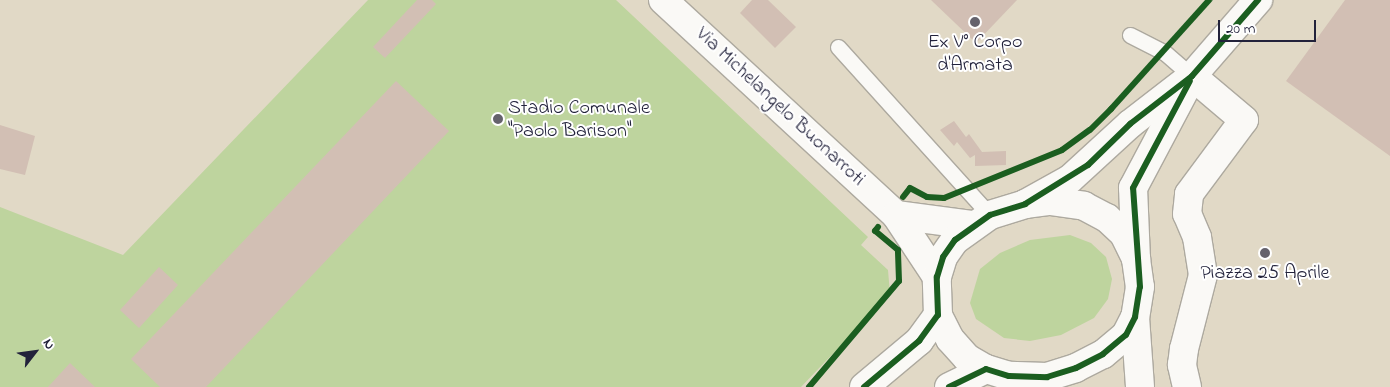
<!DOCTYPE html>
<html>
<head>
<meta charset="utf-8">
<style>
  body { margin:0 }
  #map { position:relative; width:1390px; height:387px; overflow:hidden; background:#e1d9c6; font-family:"Indie Flower",sans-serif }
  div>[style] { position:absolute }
  .green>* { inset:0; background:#bed49e }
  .building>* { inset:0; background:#d2bfb4 }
  .roads { filter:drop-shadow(1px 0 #ada99f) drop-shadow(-1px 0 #ada99f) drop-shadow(0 1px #ada99f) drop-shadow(0 -1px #ada99f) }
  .lane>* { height:15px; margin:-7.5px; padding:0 7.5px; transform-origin:7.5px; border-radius:7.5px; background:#faf9f6 }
  .street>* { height:28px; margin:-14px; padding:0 14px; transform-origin:14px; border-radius:14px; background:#faf9f6 }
  .secondary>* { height:28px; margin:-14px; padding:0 14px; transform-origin:14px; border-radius:14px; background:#faf9f6 }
  .primary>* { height:28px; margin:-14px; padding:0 14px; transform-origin:14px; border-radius:14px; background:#faf9f6 }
  .cycleway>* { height:6px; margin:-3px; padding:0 3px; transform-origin:3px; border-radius:3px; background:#1b5e20 }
  .dots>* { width:14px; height:14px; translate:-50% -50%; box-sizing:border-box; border:2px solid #fff; border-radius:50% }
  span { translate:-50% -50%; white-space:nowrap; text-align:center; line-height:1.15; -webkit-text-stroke:4px #fff; paint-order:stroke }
  .poi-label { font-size:20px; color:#22223b }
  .left { translate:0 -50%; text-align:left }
  .street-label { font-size:20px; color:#22223b }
  .north { position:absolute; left:10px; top:327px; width:50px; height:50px; -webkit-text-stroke:4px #fff; paint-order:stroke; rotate:60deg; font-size:14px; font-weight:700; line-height:20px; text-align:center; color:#22223b }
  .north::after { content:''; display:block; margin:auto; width:18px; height:22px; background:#22223b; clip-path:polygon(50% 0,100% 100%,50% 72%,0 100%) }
  .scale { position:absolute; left:1218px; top:20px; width:98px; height:22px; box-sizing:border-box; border:2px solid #22223b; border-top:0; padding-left:6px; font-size:15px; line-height:18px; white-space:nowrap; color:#22223b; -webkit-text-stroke:4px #fff; paint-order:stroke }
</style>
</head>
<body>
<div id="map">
  <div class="green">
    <div style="clip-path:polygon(368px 0,616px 0,868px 237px,861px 245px,888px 270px,890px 294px,801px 387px,0 387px,0 207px,123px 255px)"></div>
    <div style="clip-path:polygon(1070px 235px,1091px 243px,1106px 257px,1112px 279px,1108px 299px,1094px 318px,1061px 335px,1030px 341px,1004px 338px,976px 319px,970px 303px,980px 269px,1000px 253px,1030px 240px)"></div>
  </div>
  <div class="building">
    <div style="clip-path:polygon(417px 0,432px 0,436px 4px,385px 58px,373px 47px)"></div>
    <div style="clip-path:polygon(752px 0,768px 0,796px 27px,775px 48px,740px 13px)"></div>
    <div style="clip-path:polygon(931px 0,1017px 0,976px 43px)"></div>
    <div style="clip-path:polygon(1345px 0,1390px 0,1390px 156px,1286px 81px)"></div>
    <div style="clip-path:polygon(396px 81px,449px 131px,206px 387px,160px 387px,131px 359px)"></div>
    <div style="clip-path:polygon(954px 121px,966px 137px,969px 134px,982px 152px,1006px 151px,1006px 165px,975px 166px,975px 155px,970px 158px,957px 142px,954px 146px,940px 130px)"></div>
    <div style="clip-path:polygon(0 125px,35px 136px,25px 175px,0 169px)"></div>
    <div style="clip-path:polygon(159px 267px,178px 285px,139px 328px,120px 310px)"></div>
    <div style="clip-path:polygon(70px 363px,95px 387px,48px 387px)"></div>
  </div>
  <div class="roads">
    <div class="lane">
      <div style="left:1130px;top:35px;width:38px;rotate:27deg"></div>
      <div style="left:1164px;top:52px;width:37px;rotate:41deg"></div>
      <div style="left:838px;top:47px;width:227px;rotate:47.9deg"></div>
    </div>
    <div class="street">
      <div style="left:663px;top:0;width:317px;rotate:42.7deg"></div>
      <div style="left:896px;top:215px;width:74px;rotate:56.5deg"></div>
      <div style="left:896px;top:215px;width:78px;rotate:7.4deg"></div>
      <div style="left:1187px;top:387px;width:23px;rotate:-103deg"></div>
      <div style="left:1182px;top:365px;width:16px;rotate:-83deg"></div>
      <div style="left:1184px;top:349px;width:76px;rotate:-75.6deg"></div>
      <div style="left:1203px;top:275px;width:38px;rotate:-99deg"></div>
      <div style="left:1197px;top:237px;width:25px;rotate:-113deg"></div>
      <div style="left:1187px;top:214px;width:20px;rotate:-84deg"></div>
      <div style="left:1189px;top:194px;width:92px;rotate:-53.4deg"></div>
      <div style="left:1244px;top:120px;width:68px;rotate:-139.8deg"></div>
    </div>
    <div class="secondary">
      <div style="left:1025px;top:204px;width:51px;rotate:-29.1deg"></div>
      <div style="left:1070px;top:179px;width:81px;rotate:-42.5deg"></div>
      <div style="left:1130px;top:124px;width:78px;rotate:-37.7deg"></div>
      <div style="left:1192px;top:76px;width:101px;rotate:-49deg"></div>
      <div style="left:1136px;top:259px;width:71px;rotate:-92.4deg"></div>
      <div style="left:1133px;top:188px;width:118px;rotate:-62.1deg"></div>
    </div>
    <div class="primary">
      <div style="left:1050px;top:201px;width:34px;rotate:8deg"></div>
      <div style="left:1084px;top:206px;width:26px;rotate:28deg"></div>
      <div style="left:1107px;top:218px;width:23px;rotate:43deg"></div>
      <div style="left:1124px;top:234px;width:28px;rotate:64deg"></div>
      <div style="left:1136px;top:259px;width:28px;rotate:82deg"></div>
      <div style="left:1140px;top:287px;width:30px;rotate:99deg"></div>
      <div style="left:1135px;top:317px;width:20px;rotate:117deg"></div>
      <div style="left:1126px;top:335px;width:30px;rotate:140deg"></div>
      <div style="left:1103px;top:354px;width:30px;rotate:153deg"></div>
      <div style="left:1076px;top:368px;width:30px;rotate:163deg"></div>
      <div style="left:1047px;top:377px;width:38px;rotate:-178deg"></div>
      <div style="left:1009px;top:376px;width:24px;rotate:-163deg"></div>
      <div style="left:986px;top:369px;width:22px;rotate:-150deg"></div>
      <div style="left:967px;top:358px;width:25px;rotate:-132deg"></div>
      <div style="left:950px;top:339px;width:27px;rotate:-117deg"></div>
      <div style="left:938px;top:315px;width:38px;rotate:-92deg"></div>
      <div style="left:937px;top:277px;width:21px;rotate:-73deg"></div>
      <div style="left:943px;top:257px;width:21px;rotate:-55deg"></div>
      <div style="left:955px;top:240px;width:43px;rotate:-35.5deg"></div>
      <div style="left:990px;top:215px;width:37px;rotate:-17deg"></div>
      <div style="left:1025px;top:204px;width:25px;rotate:-7deg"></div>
      <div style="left:1135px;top:317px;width:70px;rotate:85.9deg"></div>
      <div style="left:864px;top:387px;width:72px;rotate:-39.9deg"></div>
      <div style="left:919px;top:341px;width:32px;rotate:-54deg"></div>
      <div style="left:949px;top:387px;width:41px;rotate:-25.9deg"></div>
    </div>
  </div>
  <div class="cycleway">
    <div style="left:903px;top:197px;width:11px;rotate:-52deg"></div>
    <div style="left:910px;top:188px;width:19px;rotate:28deg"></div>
    <div style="left:927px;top:197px;width:17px;rotate:3deg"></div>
    <div style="left:944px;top:198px;width:127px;rotate:-22.1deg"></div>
    <div style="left:1062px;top:150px;width:34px;rotate:-36deg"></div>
    <div style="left:1090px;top:130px;width:30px;rotate:-45deg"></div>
    <div style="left:1111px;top:109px;width:147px;rotate:-48deg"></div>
    <div style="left:809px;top:387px;width:139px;rotate:-49.7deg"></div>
    <div style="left:899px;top:281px;width:31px;rotate:-92deg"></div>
    <div style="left:898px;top:250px;width:30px;rotate:-140deg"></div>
    <div style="left:875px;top:231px;width:5px;rotate:-53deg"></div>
    <div style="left:864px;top:387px;width:72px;rotate:-39.9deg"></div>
    <div style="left:919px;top:341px;width:32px;rotate:-54deg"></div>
    <div style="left:938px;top:315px;width:38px;rotate:-92deg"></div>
    <div style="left:937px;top:277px;width:21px;rotate:-73deg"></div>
    <div style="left:943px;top:257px;width:21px;rotate:-55deg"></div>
    <div style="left:955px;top:240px;width:43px;rotate:-35.5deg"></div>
    <div style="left:990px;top:215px;width:37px;rotate:-17deg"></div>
    <div style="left:1025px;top:204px;width:74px;rotate:-31.8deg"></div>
    <div style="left:1088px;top:165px;width:59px;rotate:-44.3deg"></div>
    <div style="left:1130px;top:124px;width:78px;rotate:-37.7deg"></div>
    <div style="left:1192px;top:76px;width:101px;rotate:-49deg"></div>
    <div style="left:949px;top:387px;width:41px;rotate:-25.9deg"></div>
    <div style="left:986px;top:369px;width:24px;rotate:17deg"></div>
    <div style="left:1009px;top:376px;width:38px;rotate:2deg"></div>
    <div style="left:1047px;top:377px;width:30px;rotate:-17deg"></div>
    <div style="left:1076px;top:368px;width:30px;rotate:-27deg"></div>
    <div style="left:1103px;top:354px;width:30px;rotate:-40deg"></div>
    <div style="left:1126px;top:335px;width:20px;rotate:-63deg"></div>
    <div style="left:1135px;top:317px;width:30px;rotate:-81deg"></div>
    <div style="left:1140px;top:287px;width:99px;rotate:-94deg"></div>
    <div style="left:1133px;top:188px;width:121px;rotate:-62deg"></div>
  </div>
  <div class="dots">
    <div style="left:975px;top:22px;background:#65626c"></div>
    <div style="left:498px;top:119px;background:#65626c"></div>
    <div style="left:1265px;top:253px;background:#65626c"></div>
  </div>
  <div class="poi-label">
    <span style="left:975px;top:54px">Ex V° Corpo<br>d'Armata</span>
    <span class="left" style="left:508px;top:120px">Stadio Comunale<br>"Paolo Barison"</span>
    <span style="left:1265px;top:273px">Piazza 25 Aprile</span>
  </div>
  <div class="street-label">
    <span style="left:780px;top:107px;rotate:43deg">Via Michelangelo Buonarroti</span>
  </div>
  <div class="north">N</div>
  <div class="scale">20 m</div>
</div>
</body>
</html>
